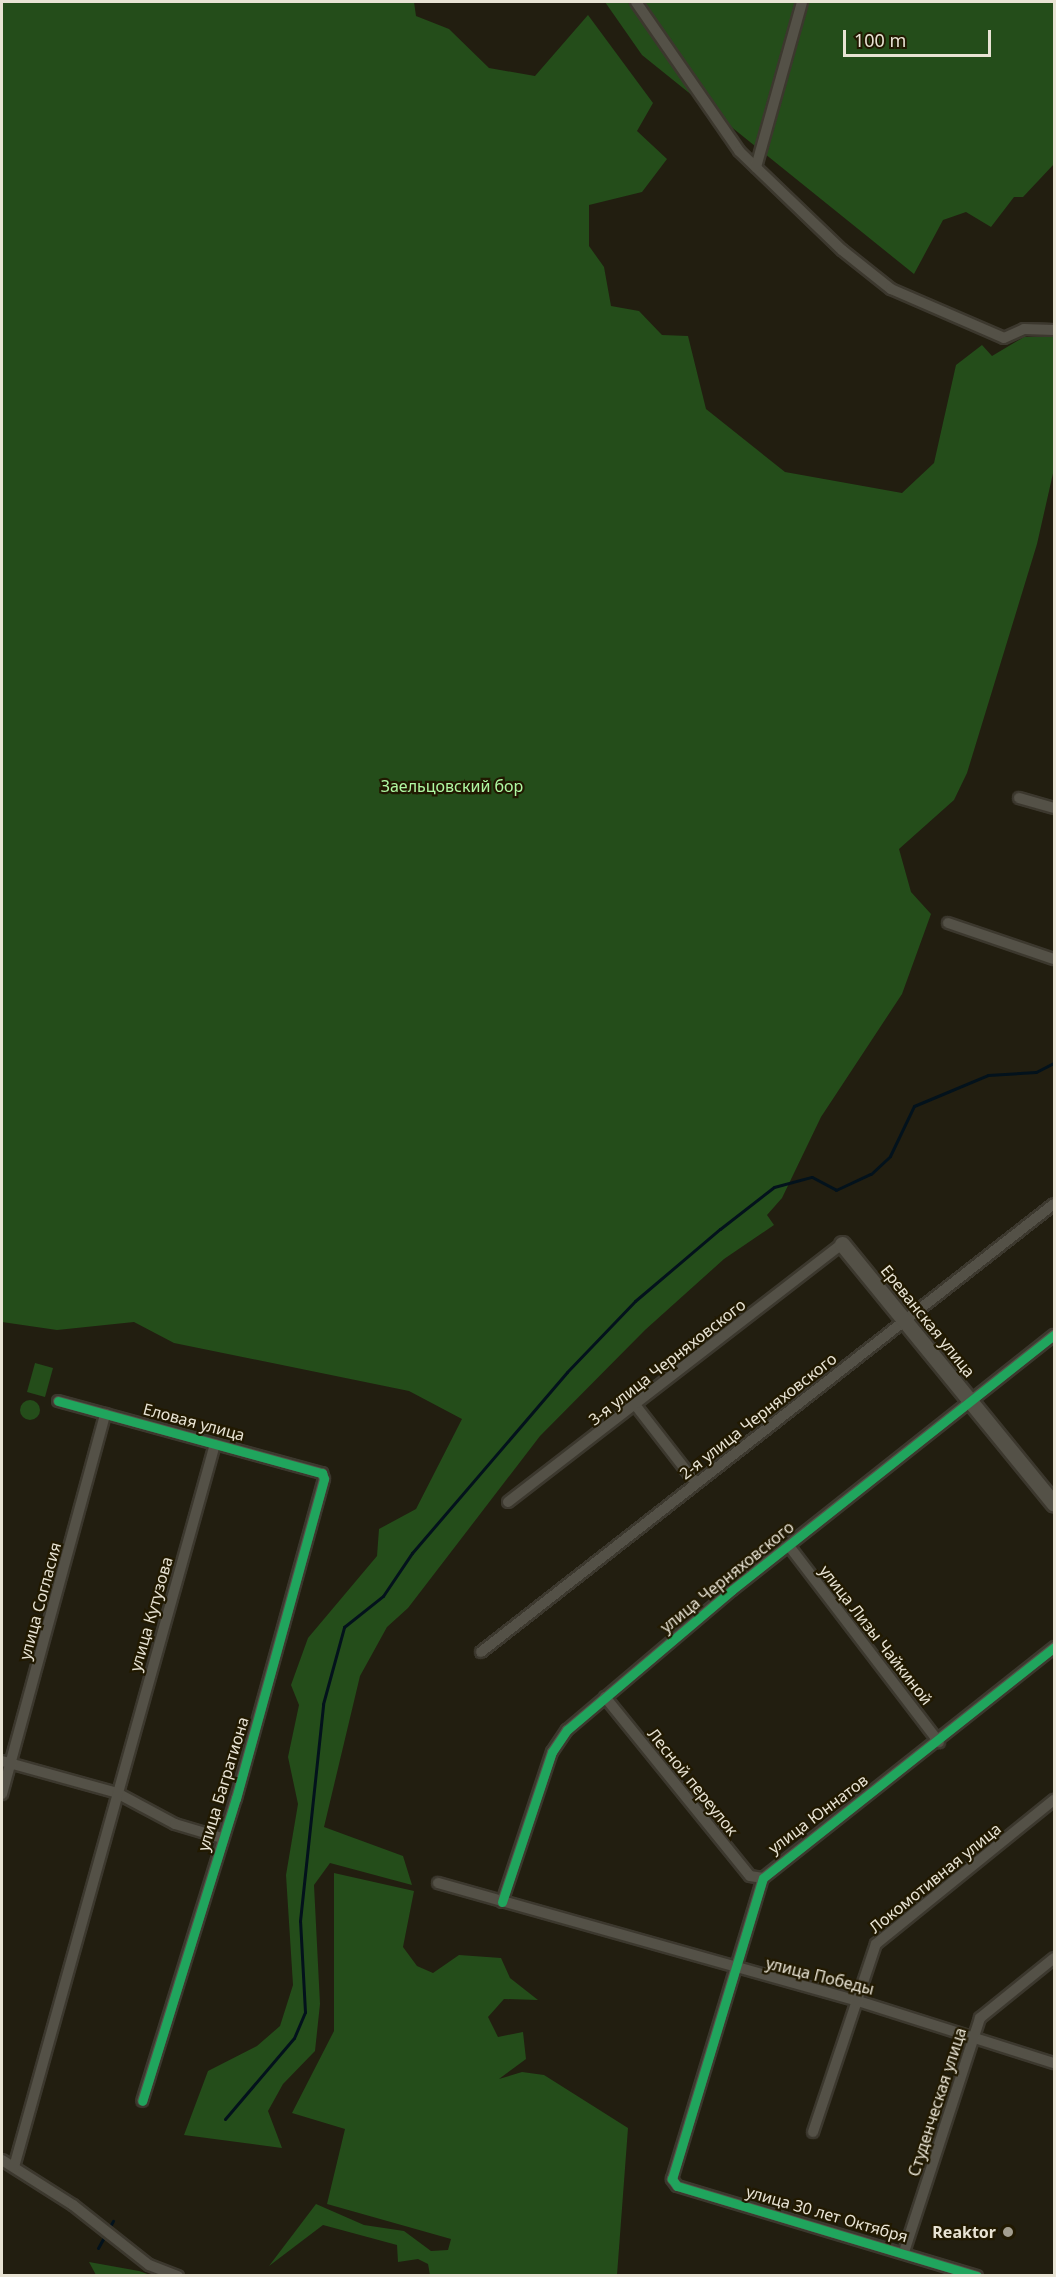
<!DOCTYPE html>
<html>
<head>
<meta charset="utf-8">
<style>
  body { margin:0 }
  #map { position:relative; width:1056px; height:2277px; overflow:hidden; background:#221e10; font-family:"Noto Sans",sans-serif }
  div>[style] { position:absolute }
  .green>* { inset:0; background:#244d1a }
  .round { border-radius:50% }
  .stream>* { height:3px; margin:-1.5px; padding:0 1.5px; transform-origin:1.5px; border-radius:1.5px; background:#03121c }
  .roads { filter:drop-shadow(2px 0 #3c382e) drop-shadow(-2px 0 #3c382e) drop-shadow(0 2px #3c382e) drop-shadow(0 -2px #3c382e) }
  .street>* { height:10px; margin:-5px; padding:0 5px; transform-origin:5px; border-radius:5px; background:#545147 }
  .secondary>* { height:15px; margin:-7.5px; padding:0 7.5px; transform-origin:7.5px; border-radius:7.5px; background:#545147 }
  .cycleway>* { height:9px; margin:-4.5px; padding:0 4.5px; transform-origin:4.5px; border-radius:4.5px; background:#20a55d }
  .dots>* { width:16px; height:16px; translate:-50% -50%; box-sizing:border-box; border:3px solid #211901; border-radius:50% }
  span { translate:-50% -50%; white-space:nowrap; text-align:center; line-height:1.15; -webkit-text-stroke:4.5px #211901; paint-order:stroke }
  .park-label { font-size:16px; color:#b0f9a3 }
  .street-label { font-size:16px; color:#e8e3d4 }
  .poi-label { font-size:16px; color:#e8e3d4; font-weight:700 }
  .right { translate:-100% -50%; text-align:right }
  .frame { position:absolute; inset:0; border:3px solid #e8e3d4; pointer-events:none }
  .scale { position:absolute; left:843px; top:30px; width:148px; height:27px; box-sizing:border-box; border:3px solid #e8e3d4; border-top:0; padding-left:8px; font-size:18px; line-height:21px; white-space:nowrap; color:#e8e3d4; -webkit-text-stroke:4px #211901; paint-order:stroke }
</style>
</head>
<body>
<div id="map">
  <div class="green">
    <div style="clip-path:polygon(2px 2px,414px 2px,416px 16px,449px 29px,489px 68px,535px 76px,588px 15px,653px 103px,637px 131px,667px 159px,642px 192px,589px 205px,589px 246px,604px 267px,611px 306px,639px 311px,662px 335px,688px 336px,706px 409px,785px 472px,902px 493px,934px 463px,956px 365px,982px 345px,992px 356px,1024px 337px,1054px 337px,1054px 469px,1037px 544px,967px 773px,954px 800px,899px 849px,911px 892px,931px 914px,902px 994px,821px 1117px,782px 1198px,767px 1215px,774px 1225px,724px 1259px,645px 1330px,540px 1436px,408px 1608px,387px 1627px,360px 1676px,324px 1827px,403px 1856px,412px 1885px,330px 1863px,314px 1885px,320px 2004px,315px 2051px,283px 2084px,268px 2111px,282px 2148px,184px 2135px,208px 2071px,257px 2046px,280px 2026px,293px 1985px,286px 1875px,298px 1804px,288px 1757px,299px 1705px,291px 1685px,308px 1638px,377px 1556px,379px 1529px,416px 1509px,462px 1419px,409px 1391px,174px 1343px,134px 1322px,57px 1330px,2px 1322px)"></div>
    <div style="clip-path:polygon(605px 2px,1054px 2px,1054px 164px,1023px 197px,1014px 197px,991px 227px,966px 212px,943px 220px,914px 274px,642px 55px)"></div>
    <div style="clip-path:polygon(35px 1363px,53px 1368px,45px 1397px,27px 1392px)"></div>
    <div class="round" style="left:20px;top:1400px;width:20px;height:20px"></div>
    <div style="clip-path:polygon(334px 1873px,414px 1891px,403px 1947px,417px 1966px,433px 1973px,459px 1955px,501px 1958px,510px 1978px,538px 2000px,504px 1999px,488px 2017px,498px 2037px,523px 2032px,526px 2059px,499px 2079px,522px 2072px,544px 2075px,628px 2128px,617px 2275px,430px 2275px,428px 2264px,418px 2259px,398px 2262px,397px 2245px,323px 2225px,269px 2266px,316px 2204px,364px 2225px,404px 2231px,431px 2251px,448px 2250px,451px 2239px,327px 2204px,345px 2129px,292px 2113px,334px 2031px)"></div>
    <div style="clip-path:polygon(89px 2262px,139px 2271px,150px 2275px,96px 2275px)"></div>
  </div>
  <div class="stream">
    <div style="left:225px;top:2119px;width:106px;rotate:-49.6deg"></div>
    <div style="left:294px;top:2038px;width:28px;rotate:-67deg"></div>
    <div style="left:305px;top:2012px;width:91px;rotate:-93.1deg"></div>
    <div style="left:300px;top:1921px;width:218px;rotate:-83.9deg"></div>
    <div style="left:323px;top:1704px;width:80px;rotate:-74.7deg"></div>
    <div style="left:344px;top:1627px;width:50px;rotate:-38.5deg"></div>
    <div style="left:383px;top:1596px;width:52px;rotate:-56deg"></div>
    <div style="left:412px;top:1553px;width:238px;rotate:-49.4deg"></div>
    <div style="left:567px;top:1372px;width:98px;rotate:-46.2deg"></div>
    <div style="left:635px;top:1301px;width:111px;rotate:-40.3deg"></div>
    <div style="left:720px;top:1229px;width:68px;rotate:-37.9deg"></div>
    <div style="left:774px;top:1187px;width:39px;rotate:-15deg"></div>
    <div style="left:812px;top:1177px;width:27px;rotate:28deg"></div>
    <div style="left:836px;top:1190px;width:38px;rotate:-25deg"></div>
    <div style="left:871px;top:1174px;width:26px;rotate:-43deg"></div>
    <div style="left:890px;top:1156px;width:55px;rotate:-64.4deg"></div>
    <div style="left:914px;top:1106px;width:80px;rotate:-22.7deg"></div>
    <div style="left:988px;top:1075px;width:48px;rotate:-3.6deg"></div>
    <div style="left:1036px;top:1072px;width:20px;rotate:-27deg"></div>
    <div style="left:98px;top:2248px;width:31px;rotate:-61deg"></div>
  </div>
  <div class="roads">
    <div class="street">
      <div style="left:636px;top:2px;width:181px;rotate:55.3deg"></div>
      <div style="left:739px;top:151px;width:143px;rotate:43.9deg"></div>
      <div style="left:842px;top:250px;width:63px;rotate:38.5deg"></div>
      <div style="left:891px;top:289px;width:123px;rotate:23.4deg"></div>
      <div style="left:1004px;top:338px;width:22px;rotate:-24deg"></div>
      <div style="left:1024px;top:329px;width:30px;rotate:2deg"></div>
      <div style="left:756px;top:167px;width:171px;rotate:-74.4deg"></div>
      <div style="left:1019px;top:798px;width:36px;rotate:16deg"></div>
      <div style="left:948px;top:923px;width:112px;rotate:18.8deg"></div>
      <div style="left:58px;top:1401px;width:274px;rotate:15.3deg"></div>
      <div style="left:322px;top:1473px;width:6px;rotate:72deg"></div>
      <div style="left:324px;top:1479px;width:331px;rotate:105.4deg"></div>
      <div style="left:236px;top:1798px;width:317px;rotate:107.2deg"></div>
      <div style="left:636px;top:1406px;width:98px;rotate:52.1deg"></div>
      <div style="left:508px;top:1502px;width:422px;rotate:-37.7deg"></div>
      <div style="left:789px;top:1546px;width:247px;rotate:52.6deg"></div>
      <div style="left:481px;top:1652px;width:727px;rotate:-38.02deg"></div>
      <div style="left:605px;top:1697px;width:230px;rotate:51deg"></div>
      <div style="left:750px;top:1876px;width:13px;rotate:9deg"></div>
      <div style="left:2px;top:1761px;width:119px;rotate:15.5deg"></div>
      <div style="left:117px;top:1793px;width:66px;rotate:28.1deg"></div>
      <div style="left:175px;top:1824px;width:49px;rotate:16.6deg"></div>
      <div style="left:2px;top:1794px;width:394px;rotate:-74.8deg"></div>
      <div style="left:438px;top:1883px;width:433px;rotate:15.7deg"></div>
      <div style="left:855px;top:2000px;width:209px;rotate:17.6deg"></div>
      <div style="left:502px;top:1902px;width:158px;rotate:-71.6deg"></div>
      <div style="left:552px;top:1752px;width:27px;rotate:-56deg"></div>
      <div style="left:567px;top:1730px;width:216px;rotate:-40.3deg"></div>
      <div style="left:732px;top:1590px;width:411px;rotate:-38.4deg"></div>
      <div style="left:813px;top:2132px;width:198px;rotate:-71.5deg"></div>
      <div style="left:876px;top:1944px;width:229px;rotate:-39deg"></div>
      <div style="left:2px;top:2160px;width:84px;rotate:32.4deg"></div>
      <div style="left:73px;top:2205px;width:97px;rotate:38.3deg"></div>
      <div style="left:149px;top:2265px;width:31px;rotate:21deg"></div>
      <div style="left:14px;top:2167px;width:750px;rotate:-74.46deg"></div>
      <div style="left:904px;top:2252px;width:246px;rotate:-72deg"></div>
      <div style="left:980px;top:2018px;width:95px;rotate:-39deg"></div>
      <div style="left:977px;top:2276px;width:313px;rotate:-163.3deg"></div>
      <div style="left:677px;top:2186px;width:9px;rotate:-126deg"></div>
      <div style="left:672px;top:2179px;width:314px;rotate:-73.2deg"></div>
      <div style="left:763px;top:1878px;width:372px;rotate:-38.4deg"></div>
    </div>
    <div class="secondary">
      <div style="left:842px;top:1244px;width:335px;rotate:50.8deg"></div>
    </div>
  </div>
  <div class="cycleway">
    <div style="left:58px;top:1401px;width:274px;rotate:15.3deg"></div>
    <div style="left:322px;top:1473px;width:6px;rotate:72deg"></div>
    <div style="left:324px;top:1479px;width:331px;rotate:105.4deg"></div>
    <div style="left:236px;top:1798px;width:317px;rotate:107.2deg"></div>
    <div style="left:502px;top:1902px;width:158px;rotate:-71.6deg"></div>
    <div style="left:552px;top:1752px;width:27px;rotate:-56deg"></div>
    <div style="left:567px;top:1730px;width:216px;rotate:-40.3deg"></div>
    <div style="left:732px;top:1590px;width:411px;rotate:-38.4deg"></div>
    <div style="left:977px;top:2276px;width:313px;rotate:-163.3deg"></div>
    <div style="left:677px;top:2186px;width:9px;rotate:-126deg"></div>
    <div style="left:672px;top:2179px;width:314px;rotate:-73.2deg"></div>
    <div style="left:763px;top:1878px;width:372px;rotate:-38.4deg"></div>
  </div>
  <div class="dots">
    <div style="left:1008px;top:2232px;background:#a39e8f"></div>
  </div>
  <div class="park-label">
    <span style="left:452px;top:786px">Заельцовский бор</span>
  </div>
  <div class="street-label">
    <span style="left:928px;top:1321px;rotate:51deg">Ереванская улица</span>
    <span style="left:667px;top:1362px;rotate:-38deg">3-я улица Черняховского</span>
    <span style="left:758px;top:1416px;rotate:-38deg">2-я улица Черняховского</span>
    <span style="left:194px;top:1422px;rotate:15deg">Еловая улица</span>
    <span style="left:727px;top:1577px;rotate:-39deg">улица Черняховского</span>
    <span style="left:40px;top:1601px;rotate:-75deg">улица Согласия</span>
    <span style="left:151px;top:1614px;rotate:-74deg">улица Кутузова</span>
    <span style="left:876px;top:1635px;rotate:52deg">улица Лизы Чайкиной</span>
    <span style="left:693px;top:1782px;rotate:51deg">Лесной переулок</span>
    <span style="left:223px;top:1784px;rotate:-73deg">улица Багратиона</span>
    <span style="left:818px;top:1814px;rotate:-37deg">улица Юннатов</span>
    <span style="left:935px;top:1878px;rotate:-39deg">Локомотивная улица</span>
    <span style="left:820px;top:1976px;rotate:14deg">улица Победы</span>
    <span style="left:937px;top:2102px;rotate:-72deg">Студенческая улица</span>
    <span style="left:827px;top:2214px;rotate:16deg">улица 30 лет Октября</span>
  </div>
  <div class="poi-label">
    <span class="right" style="left:996px;top:2232px">Reaktor</span>
  </div>
  <div class="frame"></div>
  <div class="scale">100 m</div>
</div>
</body>
</html>
